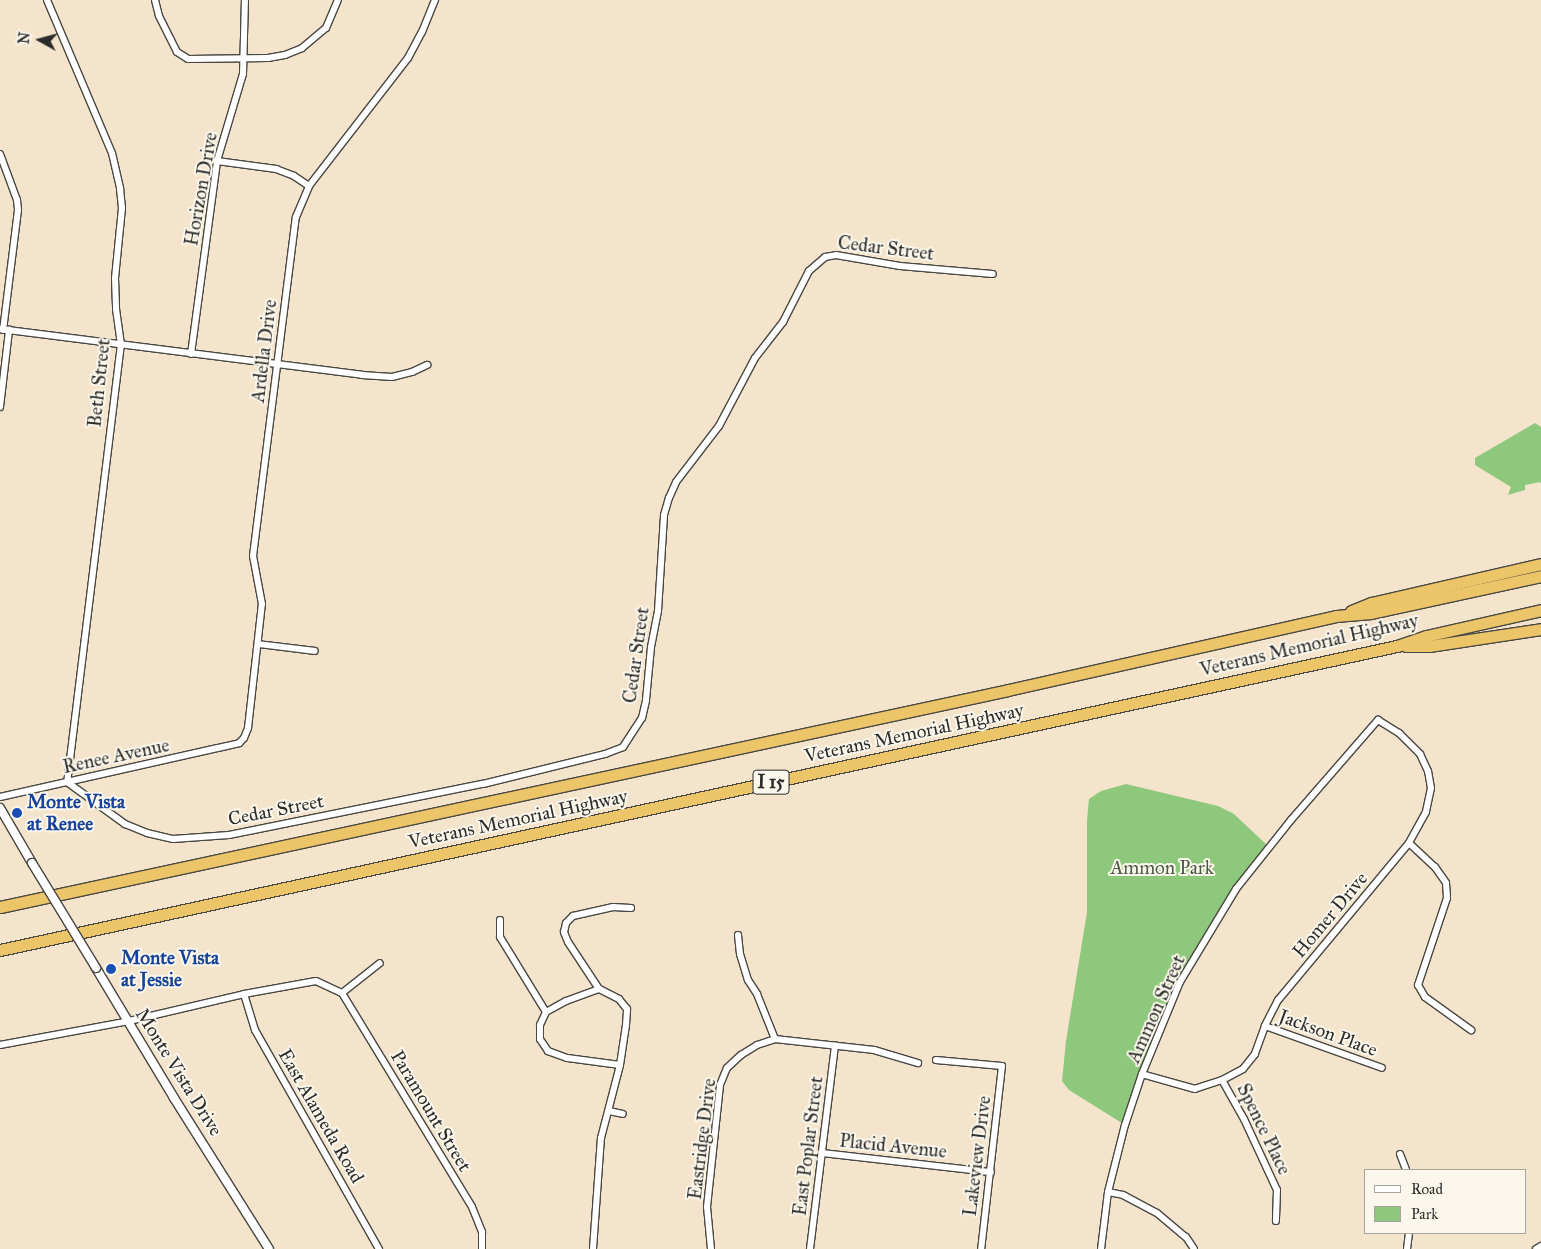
<!DOCTYPE html>
<html>
<head>
<meta charset="utf-8">
<style>
  body { margin:0 }
  #map { position:relative; width:1541px; height:1249px; overflow:hidden; background:#f4e4cb; font-family:"IM FELL Great Primer",serif }
  div>[style] { position:absolute }
  .green>* { inset:0; background:#8ec87c }
  .roads { filter:drop-shadow(1px 0 #494743) drop-shadow(-1px 0 #494743) drop-shadow(0 1px #494743) drop-shadow(0 -1px #494743) }
  .minor>* { height:6px; margin:-3px; padding:0 3px; transform-origin:3px; border-radius:3px; background:#fff }
  .tertiary>* { height:8px; margin:-4px; padding:0 4px; transform-origin:4px; border-radius:4px; background:#fff }
  .motorway>* { height:11px; margin:-5.5px; padding:0 5.5px; transform-origin:5.5px; border-radius:5.5px; background:#edc569 }
  .bridges { filter:drop-shadow(1px 0 #494743) drop-shadow(-1px 0 #494743) drop-shadow(0 1px #494743) drop-shadow(0 -1px #494743) }
  .tertiary-bridge>* { height:8px; margin:-4px; padding:0 4px; transform-origin:4px; border-radius:4px; background:#fff }
  .dots>* { width:14px; height:14px; translate:-50% -50%; box-sizing:border-box; border:2px solid #fbf7ec; border-radius:50% }
  span { translate:-50% -50%; white-space:nowrap; text-align:center; line-height:1.15; -webkit-text-stroke:4px #fbf7ec; paint-order:stroke }
  .shield-label span { padding:1px 4px; background:#fbf7ec; border:1px solid; border-radius:4px; -webkit-text-stroke-width:0 }
  .shield-label { font-size:18px; color:#2b2b2b; font-weight:700 }
  .street-label { font-size:19px; color:#2b2b2b }
  .transit-label { font-size:19px; color:#164399; font-weight:700 }
  .left { translate:0 -50%; text-align:left }
  .park-label { font-size:19px; color:#495a43 }
  .legend { position:absolute; left:1364px; top:1169px; width:162px; height:65px; box-sizing:border-box; background:#fbf7ec; border:1px solid #a8a59f; margin:0; padding:6px 9px; list-style:none; font-size:15px; color:#2b2b2b }
  .legend li { display:flex; align-items:center; gap:10px; height:25px }
  .legend b { width:25px; border:1px solid #a8a59f }
  .north { position:absolute; left:15px; top:15px; width:50px; height:50px; -webkit-text-stroke:4px #fbf7ec; paint-order:stroke; rotate:277deg; font-size:14px; font-weight:700; line-height:20px; text-align:center; color:#2b2b2b }
  .north::after { content:''; display:block; margin:auto; width:18px; height:22px; background:#2b2b2b; clip-path:polygon(50% 0,100% 100%,50% 72%,0 100%) }
</style>
</head>
<body>
<div id="map">
  <div class="green">
    <div style="clip-path:polygon(1535px 423px,1541px 427px,1541px 484px,1540px 482px,1525px 485px,1525px 490px,1508px 495px,1511px 487px,1475px 465px,1475px 458px)"></div>
    <div style="clip-path:polygon(1126px 784px,1218px 806px,1234px 814px,1269px 847px,1236px 889px,1180px 982px,1125px 1125px,1069px 1090px,1062px 1081px,1066px 1041px,1087px 912px,1087px 820px,1089px 799px,1101px 791px)"></div>
  </div>
  <div class="roads">
    <div class="minor">
      <div style="left:47px;top:0;width:166px;rotate:67deg"></div>
      <div style="left:112px;top:153px;width:37px;rotate:77deg"></div>
      <div style="left:120px;top:189px;width:19px;rotate:84deg"></div>
      <div style="left:122px;top:208px;width:70px;rotate:95.7deg"></div>
      <div style="left:115px;top:278px;width:31px;rotate:88deg"></div>
      <div style="left:116px;top:309px;width:35px;rotate:82deg"></div>
      <div style="left:121px;top:344px;width:441px;rotate:97deg"></div>
      <div style="left:67px;top:782px;width:72px;rotate:35.9deg"></div>
      <div style="left:125px;top:824px;width:24px;rotate:22deg"></div>
      <div style="left:147px;top:833px;width:27px;rotate:13deg"></div>
      <div style="left:173px;top:839px;width:56px;rotate:-4.1deg"></div>
      <div style="left:229px;top:835px;width:259px;rotate:-11.4deg"></div>
      <div style="left:483px;top:784px;width:126px;rotate:-13.8deg"></div>
      <div style="left:605px;top:754px;width:19px;rotate:-21deg"></div>
      <div style="left:623px;top:747px;width:35px;rotate:-57deg"></div>
      <div style="left:642px;top:718px;width:18px;rotate:-77deg"></div>
      <div style="left:646px;top:700px;width:53px;rotate:-84.6deg"></div>
      <div style="left:651px;top:647px;width:37px;rotate:-79deg"></div>
      <div style="left:658px;top:611px;width:96px;rotate:-86.4deg"></div>
      <div style="left:664px;top:515px;width:18px;rotate:-74deg"></div>
      <div style="left:669px;top:498px;width:17px;rotate:-66deg"></div>
      <div style="left:676px;top:482px;width:71px;rotate:-52.5deg"></div>
      <div style="left:719px;top:426px;width:77px;rotate:-62.1deg"></div>
      <div style="left:755px;top:358px;width:46px;rotate:-52.1deg"></div>
      <div style="left:783px;top:322px;width:57px;rotate:-63deg"></div>
      <div style="left:809px;top:271px;width:21px;rotate:-41deg"></div>
      <div style="left:825px;top:257px;width:11px;rotate:-10deg"></div>
      <div style="left:836px;top:255px;width:65px;rotate:9.8deg"></div>
      <div style="left:900px;top:266px;width:93px;rotate:4.9deg"></div>
      <div style="left:155px;top:0;width:16px;rotate:76deg"></div>
      <div style="left:159px;top:16px;width:40px;rotate:63.4deg"></div>
      <div style="left:177px;top:52px;width:13px;rotate:32deg"></div>
      <div style="left:188px;top:59px;width:80px;rotate:-0.7deg"></div>
      <div style="left:268px;top:58px;width:17px;rotate:-10deg"></div>
      <div style="left:285px;top:55px;width:18px;rotate:-22deg"></div>
      <div style="left:302px;top:48px;width:31px;rotate:-40deg"></div>
      <div style="left:326px;top:28px;width:30px;rotate:-67deg"></div>
      <div style="left:0;top:154px;width:49px;rotate:69.7deg"></div>
      <div style="left:17px;top:200px;width:10px;rotate:84deg"></div>
      <div style="left:18px;top:210px;width:121px;rotate:97.1deg"></div>
      <div style="left:217px;top:161px;width:60px;rotate:7.7deg"></div>
      <div style="left:276px;top:169px;width:19px;rotate:21deg"></div>
      <div style="left:294px;top:176px;width:18px;rotate:34deg"></div>
      <div style="left:0;top:329px;width:365px;rotate:7.2deg"></div>
      <div style="left:362px;top:375px;width:30px;rotate:4deg"></div>
      <div style="left:392px;top:377px;width:21px;rotate:-14deg"></div>
      <div style="left:412px;top:372px;width:17px;rotate:-25deg"></div>
      <div style="left:191px;top:354px;width:195px;rotate:-82.3deg"></div>
      <div style="left:217px;top:161px;width:91px;rotate:-73.4deg"></div>
      <div style="left:243px;top:74px;width:74px;rotate:-88.5deg"></div>
      <div style="left:0;top:407px;width:78px;rotate:-83.3deg"></div>
      <div style="left:258px;top:644px;width:57px;rotate:7deg"></div>
      <div style="left:0;top:797px;width:223px;rotate:-12.7deg"></div>
      <div style="left:218px;top:748px;width:22px;rotate:-13deg"></div>
      <div style="left:239px;top:743px;width:7px;rotate:-45deg"></div>
      <div style="left:244px;top:738px;width:11px;rotate:-68deg"></div>
      <div style="left:248px;top:728px;width:125px;rotate:-83.6deg"></div>
      <div style="left:262px;top:604px;width:49px;rotate:-100.6deg"></div>
      <div style="left:253px;top:556px;width:342px;rotate:-82.8deg"></div>
      <div style="left:296px;top:217px;width:34px;rotate:-67deg"></div>
      <div style="left:309px;top:186px;width:162px;rotate:-52.3deg"></div>
      <div style="left:408px;top:58px;width:30px;rotate:-62deg"></div>
      <div style="left:422px;top:32px;width:35px;rotate:-68deg"></div>
      <div style="left:1409px;top:843px;width:35px;rotate:43deg"></div>
      <div style="left:1435px;top:867px;width:19px;rotate:55deg"></div>
      <div style="left:1446px;top:883px;width:15px;rotate:86deg"></div>
      <div style="left:1447px;top:898px;width:92px;rotate:108.4deg"></div>
      <div style="left:1418px;top:985px;width:14px;rotate:60deg"></div>
      <div style="left:1425px;top:997px;width:57px;rotate:35.7deg"></div>
      <div style="left:500px;top:920px;width:17px;rotate:90deg"></div>
      <div style="left:500px;top:937px;width:88px;rotate:58.5deg"></div>
      <div style="left:738px;top:935px;width:19px;rotate:84deg"></div>
      <div style="left:740px;top:954px;width:27px;rotate:73deg"></div>
      <div style="left:748px;top:980px;width:17px;rotate:57deg"></div>
      <div style="left:757px;top:994px;width:48px;rotate:68.2deg"></div>
      <div style="left:342px;top:993px;width:250px;rotate:58.7deg"></div>
      <div style="left:472px;top:1207px;width:27px;rotate:68deg"></div>
      <div style="left:482px;top:1232px;width:17px;rotate:90deg"></div>
      <div style="left:342px;top:993px;width:48px;rotate:-38.3deg"></div>
      <div style="left:244px;top:994px;width:38px;rotate:73deg"></div>
      <div style="left:255px;top:1030px;width:252px;rotate:60.5deg"></div>
      <div style="left:1265px;top:1026px;width:124px;rotate:19.7deg"></div>
      <div style="left:0;top:1045px;width:131px;rotate:-10.5deg"></div>
      <div style="left:129px;top:1021px;width:118px;rotate:-13.2deg"></div>
      <div style="left:244px;top:994px;width:73px;rotate:-10.2deg"></div>
      <div style="left:316px;top:981px;width:29px;rotate:25deg"></div>
      <div style="left:936px;top:1060px;width:66px;rotate:5.2deg"></div>
      <div style="left:1002px;top:1066px;width:184px;rotate:96.5deg"></div>
      <div style="left:620px;top:1065px;width:53px;rotate:-172.5deg"></div>
      <div style="left:567px;top:1058px;width:20px;rotate:-160deg"></div>
      <div style="left:548px;top:1051px;width:14px;rotate:-124deg"></div>
      <div style="left:540px;top:1039px;width:14px;rotate:-90deg"></div>
      <div style="left:540px;top:1025px;width:14px;rotate:-65deg"></div>
      <div style="left:546px;top:1012px;width:23px;rotate:-29deg"></div>
      <div style="left:566px;top:1001px;width:35px;rotate:-20deg"></div>
      <div style="left:599px;top:989px;width:56px;rotate:-123.4deg"></div>
      <div style="left:568px;top:942px;width:11px;rotate:-112deg"></div>
      <div style="left:564px;top:932px;width:9px;rotate:-77deg"></div>
      <div style="left:566px;top:923px;width:10px;rotate:-45deg"></div>
      <div style="left:573px;top:916px;width:41px;rotate:-12.7deg"></div>
      <div style="left:613px;top:907px;width:18px;rotate:3deg"></div>
      <div style="left:1222px;top:1080px;width:45px;rotate:60.6deg"></div>
      <div style="left:1244px;top:1119px;width:78px;rotate:65.1deg"></div>
      <div style="left:1277px;top:1190px;width:31px;rotate:92deg"></div>
      <div style="left:609px;top:1111px;width:14px;rotate:12deg"></div>
      <div style="left:823px;top:1153px;width:169px;rotate:6.5deg"></div>
      <div style="left:1400px;top:1154px;width:17px;rotate:69deg"></div>
      <div style="left:1108px;top:1192px;width:15px;rotate:11deg"></div>
      <div style="left:1123px;top:1195px;width:38px;rotate:28deg"></div>
      <div style="left:1157px;top:1213px;width:38px;rotate:40deg"></div>
      <div style="left:1186px;top:1237px;width:14px;rotate:56deg"></div>
      <div style="left:593px;top:1249px;width:111px;rotate:-85.9deg"></div>
      <div style="left:601px;top:1138px;width:75px;rotate:-75.4deg"></div>
      <div style="left:620px;top:1065px;width:40px;rotate:-81.5deg"></div>
      <div style="left:626px;top:1025px;width:16px;rotate:-86deg"></div>
      <div style="left:627px;top:1009px;width:13px;rotate:-129deg"></div>
      <div style="left:619px;top:999px;width:22px;rotate:-153deg"></div>
      <div style="left:711px;top:1249px;width:42px;rotate:-95.4deg"></div>
      <div style="left:707px;top:1207px;width:123px;rotate:-83.9deg"></div>
      <div style="left:720px;top:1085px;width:18px;rotate:-68deg"></div>
      <div style="left:727px;top:1068px;width:19px;rotate:-43deg"></div>
      <div style="left:741px;top:1055px;width:19px;rotate:-32deg"></div>
      <div style="left:757px;top:1045px;width:19px;rotate:-18deg"></div>
      <div style="left:775px;top:1039px;width:100px;rotate:6.3deg"></div>
      <div style="left:874px;top:1050px;width:46px;rotate:16.5deg"></div>
      <div style="left:810px;top:1249px;width:205px;rotate:-83deg"></div>
      <div style="left:1101px;top:1249px;width:57px;rotate:-83deg"></div>
      <div style="left:1108px;top:1192px;width:69px;rotate:-75.8deg"></div>
      <div style="left:1125px;top:1125px;width:54px;rotate:-71.6deg"></div>
      <div style="left:1142px;top:1074px;width:100px;rotate:-67.6deg"></div>
      <div style="left:1180px;top:982px;width:109px;rotate:-58.9deg"></div>
      <div style="left:1236px;top:889px;width:88px;rotate:-51.4deg"></div>
      <div style="left:1291px;top:820px;width:133px;rotate:-49deg"></div>
      <div style="left:1378px;top:720px;width:25px;rotate:32deg"></div>
      <div style="left:1399px;top:733px;width:30px;rotate:45deg"></div>
      <div style="left:1420px;top:754px;width:19px;rotate:65deg"></div>
      <div style="left:1428px;top:771px;width:17px;rotate:80deg"></div>
      <div style="left:1431px;top:788px;width:25px;rotate:102deg"></div>
      <div style="left:1426px;top:812px;width:35px;rotate:119deg"></div>
      <div style="left:1409px;top:843px;width:204px;rotate:129.8deg"></div>
      <div style="left:1278px;top:1000px;width:29px;rotate:117deg"></div>
      <div style="left:1265px;top:1026px;width:30px;rotate:110deg"></div>
      <div style="left:1255px;top:1054px;width:19px;rotate:129deg"></div>
      <div style="left:1243px;top:1069px;width:24px;rotate:152deg"></div>
      <div style="left:1222px;top:1080px;width:28px;rotate:162deg"></div>
      <div style="left:1195px;top:1089px;width:55px;rotate:-164.2deg"></div>
      <div style="left:1407px;top:1249px;width:16px;rotate:-83deg"></div>
      <div style="left:1536px;top:1249px;width:6px;rotate:-31deg"></div>
    </div>
    <div class="tertiary">
      <div style="left:0;top:808px;width:64px;rotate:59.8deg"></div>
      <div style="left:96px;top:968px;width:152px;rotate:59deg"></div>
      <div style="left:174px;top:1098px;width:178px;rotate:57.8deg"></div>
    </div>
    <div class="motorway">
      <div style="left:1351px;top:611px;width:22px;rotate:-22deg"></div>
      <div style="left:1371px;top:603px;width:174px;rotate:-12.9deg"></div>
      <div style="left:1406px;top:646px;width:23px"></div>
      <div style="left:1429px;top:646px;width:113px;rotate:-8.6deg"></div>
      <div style="left:0;top:907px;width:1031px;rotate:-12.15deg"></div>
      <div style="left:1008px;top:690px;width:336px;rotate:-12.7deg"></div>
      <div style="left:1336px;top:616px;width:35px;rotate:-5deg"></div>
      <div style="left:1371px;top:613px;width:174px;rotate:-12.3deg"></div>
      <div style="left:0;top:950px;width:1430px;rotate:-12.28deg"></div>
      <div style="left:1397px;top:646px;width:31px;rotate:-19deg"></div>
      <div style="left:1426px;top:636px;width:118px;rotate:-12.7deg"></div>
    </div>
  </div>
  <div class="bridges">
    <div class="tertiary-bridge">
      <div style="left:32px;top:863px;width:123px;rotate:58.6deg"></div>
    </div>
  </div>
  <div class="dots">
    <div style="left:17px;top:813px;background:#1a4fb4"></div>
    <div style="left:111px;top:969px;background:#1a4fb4"></div>
  </div>
  <div class="shield-label">
    <span style="left:771px;top:782px">I 15</span>
  </div>
  <div class="street-label">
    <span style="left:201px;top:189px;rotate:-80deg">Horizon Drive</span>
    <span style="left:886px;top:248px;rotate:7deg">Cedar Street</span>
    <span style="left:264px;top:351px;rotate:-83deg">Ardella Drive</span>
    <span style="left:99px;top:383px;rotate:-84deg">Beth Street</span>
    <span style="left:1309px;top:645px;rotate:-13deg">Veterans Memorial Highway</span>
    <span style="left:636px;top:655px;rotate:-82deg">Cedar Street</span>
    <span style="left:914px;top:733px;rotate:-12deg">Veterans Memorial Highway</span>
    <span style="left:116px;top:756px;rotate:-12deg">Renee Avenue</span>
    <span style="left:276px;top:810px;rotate:-11deg">Cedar Street</span>
    <span style="left:518px;top:819px;rotate:-12deg">Veterans Memorial Highway</span>
    <span style="left:1330px;top:915px;rotate:-50deg">Homer Drive</span>
    <span style="left:1156px;top:1009px;rotate:-66deg">Ammon Street</span>
    <span style="left:1328px;top:1033px;rotate:20deg">Jackson Place</span>
    <span style="left:179px;top:1072px;rotate:58deg">Monte Vista Drive</span>
    <span style="left:431px;top:1111px;rotate:59deg">Paramount Street</span>
    <span style="left:321px;top:1116px;rotate:60deg">East Alameda Road</span>
    <span style="left:1264px;top:1129px;rotate:64deg">Spence Place</span>
    <span style="left:702px;top:1139px;rotate:-83deg">Eastridge Drive</span>
    <span style="left:808px;top:1146px;rotate:-83deg">East Poplar Street</span>
    <span style="left:893px;top:1146px;rotate:6deg">Placid Avenue</span>
    <span style="left:977px;top:1156px;rotate:-83deg">Lakeview Drive</span>
  </div>
  <div class="transit-label">
    <span class="left" style="left:27px;top:813px">Monte Vista<br>at Renee</span>
    <span class="left" style="left:121px;top:969px">Monte Vista<br>at Jessie</span>
  </div>
  <div class="park-label">
    <span style="left:1162px;top:868px">Ammon Park</span>
  </div>
  <ul class="legend">
  <li><b style="height:6px;background:#fff"></b>Road</li>
  <li><b style="height:14px;background:#8ec87c"></b>Park</li>
  </ul>
  <div class="north">N</div>
</div>
</body>
</html>
